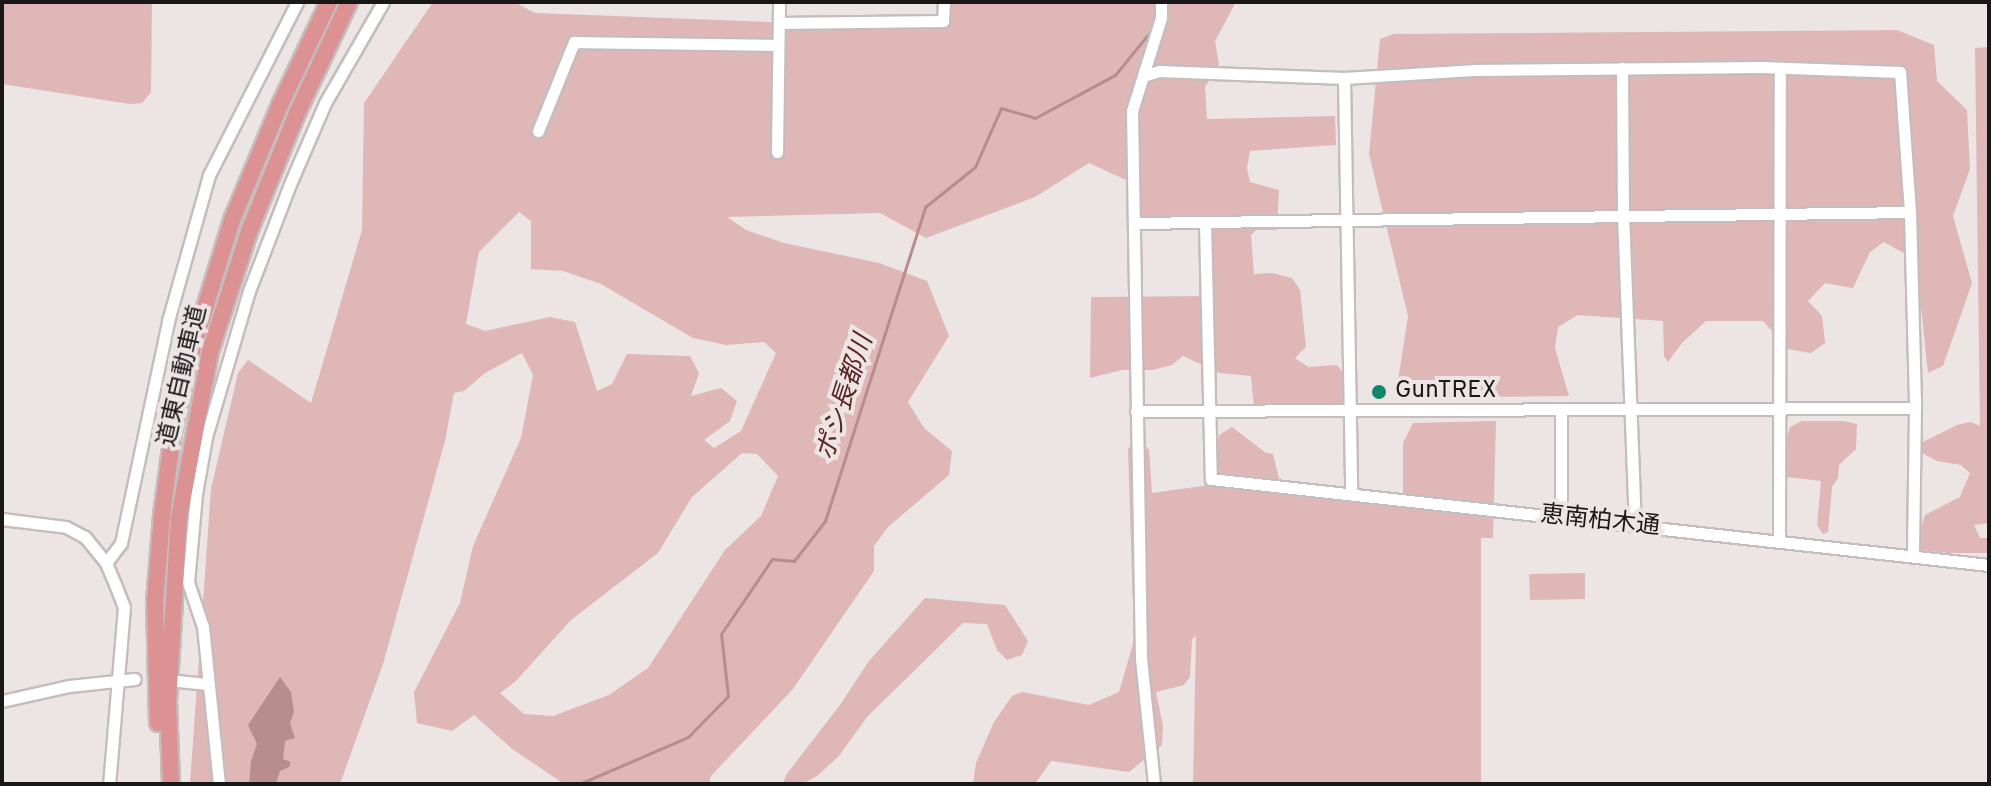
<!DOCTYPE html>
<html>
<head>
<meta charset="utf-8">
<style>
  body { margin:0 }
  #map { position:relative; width:1991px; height:786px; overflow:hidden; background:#ede4e4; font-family:Overpass,"Noto Sans JP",sans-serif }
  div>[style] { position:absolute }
  .green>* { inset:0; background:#dfb7b7 }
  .water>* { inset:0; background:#b78d8d }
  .stream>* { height:3px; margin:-1.5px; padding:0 1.5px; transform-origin:1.5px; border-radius:1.5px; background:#b78d8d }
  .roads { filter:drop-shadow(2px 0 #c5bdbd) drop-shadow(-2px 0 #c5bdbd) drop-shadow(0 2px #c5bdbd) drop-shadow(0 -2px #c5bdbd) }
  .minor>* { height:11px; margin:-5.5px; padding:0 5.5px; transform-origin:5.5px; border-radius:5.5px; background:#fff }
  .highway>* { height:16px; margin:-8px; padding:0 8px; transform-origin:8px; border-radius:8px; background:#dc9192 }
  .dots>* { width:22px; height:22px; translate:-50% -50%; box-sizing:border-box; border:4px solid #ede4e4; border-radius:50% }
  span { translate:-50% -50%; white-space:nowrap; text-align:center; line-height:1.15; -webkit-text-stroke:8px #ede4e4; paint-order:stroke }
  .street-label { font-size:24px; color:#1a1717 }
  .poi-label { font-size:24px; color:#1a1717 }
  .left { translate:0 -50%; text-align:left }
  .water-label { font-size:26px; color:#5b2427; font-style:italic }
  .frame { position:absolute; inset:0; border:4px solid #1a1717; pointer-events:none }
</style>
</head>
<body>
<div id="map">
  <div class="green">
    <div style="clip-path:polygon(2px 2px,152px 2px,151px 92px,142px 103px,130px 104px,2px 84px)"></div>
    <div style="clip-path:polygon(evenodd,433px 2px,514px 2px,535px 13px,948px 29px,950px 2px,1236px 2px,1215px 41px,1219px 64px,1205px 87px,1207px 119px,1335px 116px,1336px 145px,1250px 151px,1247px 168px,1250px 182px,1279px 190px,1277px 230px,1256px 230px,1251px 235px,1254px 274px,1272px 273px,1292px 278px,1300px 290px,1306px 347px,1295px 358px,1308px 367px,1337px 365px,1344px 374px,1342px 406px,1254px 407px,1251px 376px,1220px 373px,1183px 356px,1172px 365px,1152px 370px,1122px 370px,1090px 378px,1091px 297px,1213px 296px,1210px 218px,1141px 218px,1130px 206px,1126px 180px,1089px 163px,1035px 197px,926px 238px,880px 213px,727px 217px,746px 230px,784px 243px,879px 263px,927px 281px,949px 336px,908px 402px,924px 428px,952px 451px,949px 475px,888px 527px,874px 546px,874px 571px,793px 689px,711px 776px,709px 784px,564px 784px,511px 748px,474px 715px,452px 731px,417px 723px,414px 692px,460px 603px,473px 546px,521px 438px,533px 375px,522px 353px,485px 373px,464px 391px,454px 393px,445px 441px,383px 664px,340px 784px,190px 784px,211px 489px,238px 373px,248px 360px,311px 403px,362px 230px,364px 103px,433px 2px,519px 212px,531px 221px,531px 269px,563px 271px,601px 284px,693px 338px,726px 345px,764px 342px,776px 353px,741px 431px,714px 448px,704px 440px,730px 421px,737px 401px,721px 388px,691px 396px,699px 373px,690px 356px,627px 354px,612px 384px,597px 391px,575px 322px,550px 317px,485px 331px,466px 324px,479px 252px,519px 212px,433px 2px,742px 453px,757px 454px,778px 476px,761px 516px,725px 550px,648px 668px,609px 695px,553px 716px,524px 714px,500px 693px,516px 681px,571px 620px,658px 553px,692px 497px,742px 453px)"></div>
    <div style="clip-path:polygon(1897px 30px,1934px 45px,1937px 81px,1967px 110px,1970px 169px,1953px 216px,1972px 283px,1943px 366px,1928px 373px,1916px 260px,1884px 242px,1870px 252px,1853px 288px,1825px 283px,1808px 301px,1822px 316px,1825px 343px,1811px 353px,1788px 349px,1763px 321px,1706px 321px,1682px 343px,1668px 362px,1664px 356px,1663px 321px,1578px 315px,1558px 327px,1555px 348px,1569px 396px,1403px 398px,1397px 387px,1408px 316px,1369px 154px,1380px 39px,1394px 34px)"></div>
    <div style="clip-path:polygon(1989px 47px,1989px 523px,1974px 525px,1980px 538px,1989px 538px,1989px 553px,1948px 553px,1920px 550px,1919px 535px,1925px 515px,1960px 497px,1970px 473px,1961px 465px,1937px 461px,1922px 453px,1919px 444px,1957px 425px,1971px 422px,1980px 426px,1975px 48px)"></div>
    <div style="clip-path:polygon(1496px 421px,1493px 538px,1481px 538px,1481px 784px,1193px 784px,1196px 636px,1192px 639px,1190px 677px,1184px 685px,1156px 692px,1163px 726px,1162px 745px,1129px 772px,1051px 761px,1035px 784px,973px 784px,976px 763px,994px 722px,1012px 696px,1022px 692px,1089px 705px,1119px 692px,1134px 640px,1128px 448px,1144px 444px,1149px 450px,1152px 493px,1210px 485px,1219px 435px,1232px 427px,1266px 453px,1273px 454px,1282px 491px,1403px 503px,1403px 443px,1413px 423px)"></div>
    <div style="clip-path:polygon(1802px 421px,1843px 421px,1857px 424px,1856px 449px,1839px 465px,1838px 478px,1832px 487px,1828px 532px,1823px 534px,1817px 525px,1821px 481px,1787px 477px,1785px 446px,1790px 427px)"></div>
    <div style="clip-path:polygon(1585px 573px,1585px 599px,1530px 600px,1529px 574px)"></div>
    <div style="clip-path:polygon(925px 598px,1005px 605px,1028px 641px,1022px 655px,1007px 660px,997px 650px,987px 624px,963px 623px,867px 717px,839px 756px,817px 776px,802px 784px,783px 784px,786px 775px,840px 705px,869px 661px)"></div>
  </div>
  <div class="water">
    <div style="clip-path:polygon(280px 677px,291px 692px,294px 712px,290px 723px,295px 738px,285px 741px,283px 759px,291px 762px,289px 767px,280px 771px,276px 784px,249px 784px,251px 761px,257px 744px,248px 725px)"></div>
  </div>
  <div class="stream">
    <div style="left:579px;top:784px;width:119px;rotate:-23.3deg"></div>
    <div style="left:688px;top:737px;width:57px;rotate:-45.7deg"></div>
    <div style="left:728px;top:696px;width:62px;rotate:-96.4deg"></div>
    <div style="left:721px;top:634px;width:91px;rotate:-55.8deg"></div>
    <div style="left:772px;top:559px;width:22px;rotate:5deg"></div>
    <div style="left:794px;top:561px;width:51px;rotate:-52.2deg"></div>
    <div style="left:825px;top:521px;width:330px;rotate:-72.3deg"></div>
    <div style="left:925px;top:207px;width:64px;rotate:-38.7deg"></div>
    <div style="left:975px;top:167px;width:64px;rotate:-66.2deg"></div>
    <div style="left:1001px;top:108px;width:35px;rotate:16deg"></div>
    <div style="left:1035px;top:118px;width:91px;rotate:-28.3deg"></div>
    <div style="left:1115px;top:75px;width:62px;rotate:-50.9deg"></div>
  </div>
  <div class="roads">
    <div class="minor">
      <div style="left:779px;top:23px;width:164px;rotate:-0.7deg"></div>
      <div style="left:943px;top:21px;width:19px;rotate:-87deg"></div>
      <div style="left:1622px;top:68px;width:146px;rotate:89.6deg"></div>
      <div style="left:1623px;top:214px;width:312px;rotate:87.8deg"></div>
      <div style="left:1143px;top:76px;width:17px;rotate:-17deg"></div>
      <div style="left:1159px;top:71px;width:185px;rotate:2.2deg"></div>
      <div style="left:1344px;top:78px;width:129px;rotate:-3.5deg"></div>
      <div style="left:1473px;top:70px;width:288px;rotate:-0.6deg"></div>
      <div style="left:1761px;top:67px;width:139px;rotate:2.1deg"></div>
      <div style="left:1900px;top:72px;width:140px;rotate:85.9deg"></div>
      <div style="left:1910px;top:212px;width:196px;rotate:88.5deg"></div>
      <div style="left:1915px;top:408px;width:146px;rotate:90.8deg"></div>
      <div style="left:1344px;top:78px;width:414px;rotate:89deg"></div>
      <div style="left:538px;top:131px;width:96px;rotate:-68deg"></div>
      <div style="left:574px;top:42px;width:203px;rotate:0.8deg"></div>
      <div style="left:777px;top:152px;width:150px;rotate:-89.2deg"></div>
      <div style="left:1205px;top:222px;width:257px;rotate:88.7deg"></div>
      <div style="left:1211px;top:479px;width:783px;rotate:6.31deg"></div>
      <div style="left:1135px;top:223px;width:775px;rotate:-0.81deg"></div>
      <div style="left:1561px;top:409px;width:109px;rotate:90deg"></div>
      <div style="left:1136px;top:411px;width:779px;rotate:-0.22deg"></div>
      <div style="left:2px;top:519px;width:64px;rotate:7.1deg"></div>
      <div style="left:66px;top:527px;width:21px;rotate:28deg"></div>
      <div style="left:85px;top:537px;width:33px;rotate:51deg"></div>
      <div style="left:106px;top:563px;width:23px;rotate:67deg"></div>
      <div style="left:115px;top:584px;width:25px;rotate:69deg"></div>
      <div style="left:124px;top:607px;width:178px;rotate:94.8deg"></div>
      <div style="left:1779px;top:540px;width:472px;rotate:-89.9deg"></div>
      <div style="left:106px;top:563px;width:25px;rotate:-53deg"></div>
      <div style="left:121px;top:543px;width:227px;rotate:-78deg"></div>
      <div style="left:168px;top:321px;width:152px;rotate:-74.3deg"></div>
      <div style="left:209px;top:175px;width:194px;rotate:-63deg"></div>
      <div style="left:178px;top:681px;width:30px;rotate:6deg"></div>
      <div style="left:2px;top:701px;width:69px;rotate:-12.6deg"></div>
      <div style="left:69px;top:686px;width:66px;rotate:-6.1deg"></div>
      <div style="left:219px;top:784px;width:158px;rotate:-95.8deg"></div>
      <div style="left:203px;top:627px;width:47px;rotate:-108.4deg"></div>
      <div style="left:188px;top:582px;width:88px;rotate:-84.8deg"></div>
      <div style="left:196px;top:494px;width:58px;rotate:-80deg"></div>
      <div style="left:206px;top:437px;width:152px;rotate:-73.6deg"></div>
      <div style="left:249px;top:291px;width:115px;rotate:-69deg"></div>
      <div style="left:290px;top:184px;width:88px;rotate:-66.6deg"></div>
      <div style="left:325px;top:103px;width:116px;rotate:-60.1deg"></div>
      <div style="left:1154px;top:784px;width:127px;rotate:-95.9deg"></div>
      <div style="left:1141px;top:658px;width:547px;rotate:-90.94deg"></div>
      <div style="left:1132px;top:111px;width:97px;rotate:-72.7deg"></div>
      <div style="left:1161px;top:18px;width:16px;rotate:-90deg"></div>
    </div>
    <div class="highway">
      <div style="left:158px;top:723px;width:121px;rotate:-91.4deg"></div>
      <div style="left:155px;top:602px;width:87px;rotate:-85.4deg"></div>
      <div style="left:162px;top:515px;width:83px;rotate:-82.4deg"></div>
      <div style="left:173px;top:433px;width:85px;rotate:-77.1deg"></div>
      <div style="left:192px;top:350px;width:136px;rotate:-72.9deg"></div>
      <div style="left:232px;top:220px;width:125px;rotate:-67.3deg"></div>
      <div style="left:280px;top:105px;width:114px;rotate:-64.6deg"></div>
      <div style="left:171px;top:784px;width:82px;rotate:-92.1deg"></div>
      <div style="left:168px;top:702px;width:184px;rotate:-86.6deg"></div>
      <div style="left:179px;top:518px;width:169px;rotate:-79.4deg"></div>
      <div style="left:210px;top:352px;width:129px;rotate:-72deg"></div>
      <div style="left:250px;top:229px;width:127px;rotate:-67.9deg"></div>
      <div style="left:298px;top:111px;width:120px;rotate:-64.9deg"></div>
    </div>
  </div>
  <div class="dots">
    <div style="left:1379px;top:392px;background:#108768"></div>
  </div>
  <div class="street-label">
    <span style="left:184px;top:376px;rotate:-77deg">道東自動車道</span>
    <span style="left:1600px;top:522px;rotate:6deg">恵南柏木通</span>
  </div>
  <div class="poi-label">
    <span class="left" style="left:1395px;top:392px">GunTREX</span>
  </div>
  <div class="water-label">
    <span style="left:846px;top:398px;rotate:-72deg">ポシ長都川</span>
  </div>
  <div class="frame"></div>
</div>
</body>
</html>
